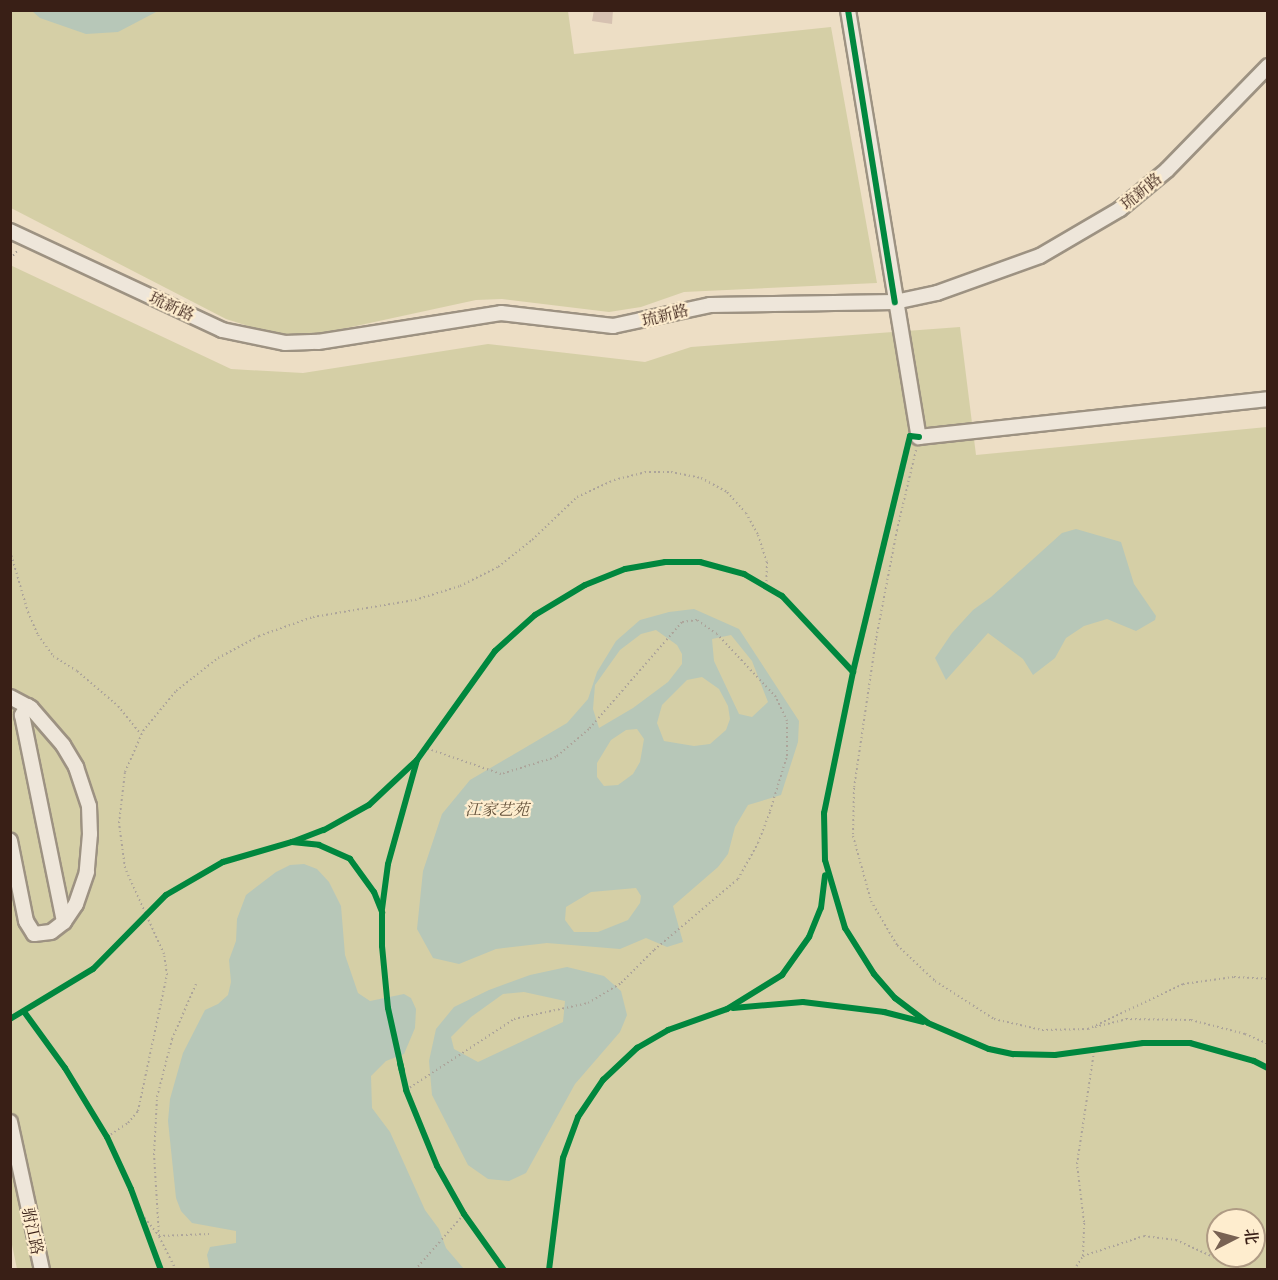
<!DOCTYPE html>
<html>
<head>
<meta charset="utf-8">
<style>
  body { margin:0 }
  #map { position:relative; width:1278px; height:1280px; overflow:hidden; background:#eddec5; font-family:"Libre Caslon Text","Noto Serif SC",serif }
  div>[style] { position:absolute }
  .green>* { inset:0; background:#d5cfa6 }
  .water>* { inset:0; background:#b7c7b8 }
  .building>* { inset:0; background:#d6c1b1 }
  .path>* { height:2px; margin-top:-1px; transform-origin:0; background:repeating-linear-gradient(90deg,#aca49a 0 1.5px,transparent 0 4.5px) }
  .roads { filter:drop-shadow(2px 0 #9d9282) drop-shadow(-2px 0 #9d9282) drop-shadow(0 2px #9d9282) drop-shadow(0 -2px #9d9282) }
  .minor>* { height:14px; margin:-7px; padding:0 7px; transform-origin:7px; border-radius:7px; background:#eee6da }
  .cycleway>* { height:6px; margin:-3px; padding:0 3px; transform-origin:3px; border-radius:3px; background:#00873e }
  span { translate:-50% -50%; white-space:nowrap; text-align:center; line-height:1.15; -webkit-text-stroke:4.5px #feedce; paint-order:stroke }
  .street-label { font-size:16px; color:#391f16 }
  .park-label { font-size:16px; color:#625039; font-style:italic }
  .frame { position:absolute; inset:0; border:12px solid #391f16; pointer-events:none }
  .north { position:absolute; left:1206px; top:1208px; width:60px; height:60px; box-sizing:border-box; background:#feedce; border:2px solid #af9b84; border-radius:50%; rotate:84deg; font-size:16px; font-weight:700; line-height:24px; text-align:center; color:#391f16 }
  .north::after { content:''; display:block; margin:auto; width:21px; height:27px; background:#786253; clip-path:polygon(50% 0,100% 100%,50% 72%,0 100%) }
</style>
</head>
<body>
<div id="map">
  <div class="green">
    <div style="clip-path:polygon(10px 11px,568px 11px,574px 54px,831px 27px,877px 283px,684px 292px,641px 307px,609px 312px,502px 299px,476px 300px,319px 334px,290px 335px,264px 331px,226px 319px,11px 208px)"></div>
    <div style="clip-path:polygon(evenodd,10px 265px,231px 369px,303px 373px,488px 344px,645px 362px,691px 347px,960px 327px,976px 455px,1267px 427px,1267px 1269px,17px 1269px,10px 1235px,10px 265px,1218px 1220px,1254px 1220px,1254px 1256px,1218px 1256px,1218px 1220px)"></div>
  </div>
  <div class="water">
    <div style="clip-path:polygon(32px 11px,158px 11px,118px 32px,86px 34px,40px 18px)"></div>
    <div style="clip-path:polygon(1076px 529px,1121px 542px,1134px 584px,1156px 616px,1155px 620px,1136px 631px,1107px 619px,1084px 626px,1066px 638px,1055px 658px,1033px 675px,1023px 659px,988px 633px,946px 680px,935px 658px,952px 633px,973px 610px,991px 597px,1062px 533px)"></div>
    <div style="clip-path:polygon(evenodd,694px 609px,739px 629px,799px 721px,798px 742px,781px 795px,748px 805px,735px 827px,728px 854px,718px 867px,673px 906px,683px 942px,667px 947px,646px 938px,620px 949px,547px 943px,496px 949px,459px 964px,433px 958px,417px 929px,423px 871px,442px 814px,470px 780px,567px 723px,588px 699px,597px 672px,616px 641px,640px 620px,669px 612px,694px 609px,656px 630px,677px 645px,682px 654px,682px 664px,668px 682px,633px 708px,599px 728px,593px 709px,595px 685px,620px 650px,641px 634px,656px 630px,694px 609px,731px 635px,752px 661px,768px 702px,752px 717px,739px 714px,714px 661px,712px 639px,731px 635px,694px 609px,702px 677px,719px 689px,728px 706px,730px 719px,726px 730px,710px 744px,694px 746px,664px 741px,657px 723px,662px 705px,687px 680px,702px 677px,694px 609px,637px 729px,644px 739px,640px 762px,633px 774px,618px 785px,604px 786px,597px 777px,597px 763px,611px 740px,626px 730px,637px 729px,694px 609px,636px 888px,641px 896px,640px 903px,628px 920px,598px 932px,574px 932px,565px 920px,566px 907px,591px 892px,636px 888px)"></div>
    <div style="clip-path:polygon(304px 864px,317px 869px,329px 882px,341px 906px,345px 955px,358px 993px,370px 1001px,404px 994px,411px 998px,416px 1009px,415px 1028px,404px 1054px,386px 1061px,371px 1076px,372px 1108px,390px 1132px,425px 1210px,439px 1229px,446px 1248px,464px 1269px,210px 1269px,207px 1255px,210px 1247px,236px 1243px,236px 1231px,192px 1223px,181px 1211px,176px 1198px,168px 1121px,170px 1099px,183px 1053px,205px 1010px,218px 1004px,228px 995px,231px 982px,229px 960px,236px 941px,237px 919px,246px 895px,276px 872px,290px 865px)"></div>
    <div style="clip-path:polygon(evenodd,567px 967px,604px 976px,621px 991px,627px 1015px,620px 1032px,575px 1084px,526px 1173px,509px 1181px,488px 1179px,468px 1165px,432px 1095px,429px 1061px,436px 1029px,454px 1007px,489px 990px,530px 975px,567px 967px,524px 992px,565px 1001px,563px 1022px,478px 1062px,454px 1049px,451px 1037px,471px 1017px,503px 994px,524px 992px)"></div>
  </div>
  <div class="building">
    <div style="clip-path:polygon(594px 10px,613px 10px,612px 24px,592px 21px)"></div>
  </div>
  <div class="path">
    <div style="left:10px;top:259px;width:12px;rotate:-48deg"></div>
    <div style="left:916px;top:450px;width:82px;rotate:103.4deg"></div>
    <div style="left:897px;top:530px;width:111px;rotate:100.9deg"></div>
    <div style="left:876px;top:639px;width:151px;rotate:98.4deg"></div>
    <div style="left:854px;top:788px;width:48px;rotate:91.2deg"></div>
    <div style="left:853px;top:836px;width:67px;rotate:74.5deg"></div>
    <div style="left:871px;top:901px;width:51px;rotate:59.4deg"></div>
    <div style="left:897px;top:945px;width:52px;rotate:43.5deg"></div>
    <div style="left:935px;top:981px;width:70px;rotate:32.8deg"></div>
    <div style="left:994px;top:1019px;width:49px;rotate:12.9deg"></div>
    <div style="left:1042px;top:1030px;width:46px;rotate:-1.2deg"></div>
    <div style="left:1088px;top:1029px;width:105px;rotate:-25.3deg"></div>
    <div style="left:1183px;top:984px;width:51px;rotate:-7.8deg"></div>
    <div style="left:1234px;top:977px;width:34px;rotate:3deg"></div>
    <div style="left:10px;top:551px;width:64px;rotate:73.6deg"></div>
    <div style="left:28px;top:612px;width:25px;rotate:67deg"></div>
    <div style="left:38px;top:635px;width:26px;rotate:54deg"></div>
    <div style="left:53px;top:656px;width:28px;rotate:32deg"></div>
    <div style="left:77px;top:671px;width:54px;rotate:40.5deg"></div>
    <div style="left:118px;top:706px;width:36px;rotate:51deg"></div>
    <div style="left:1095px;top:1027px;width:32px;rotate:-14deg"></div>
    <div style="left:1126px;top:1019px;width:65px;rotate:0.9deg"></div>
    <div style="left:1191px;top:1020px;width:56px;rotate:14.5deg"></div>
    <div style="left:1245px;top:1034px;width:25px;rotate:23deg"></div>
    <div style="left:406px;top:1090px;width:129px;rotate:-33.3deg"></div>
    <div style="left:514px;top:1019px;width:76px;rotate:-12.2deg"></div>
    <div style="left:588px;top:1003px;width:39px;rotate:-31deg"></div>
    <div style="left:621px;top:983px;width:47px;rotate:-45deg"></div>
    <div style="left:654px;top:950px;width:110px;rotate:-40.2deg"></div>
    <div style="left:738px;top:879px;width:41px;rotate:-60.9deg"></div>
    <div style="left:758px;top:843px;width:34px;rotate:-69deg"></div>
    <div style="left:770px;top:811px;width:58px;rotate:-72.8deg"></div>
    <div style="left:787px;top:756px;width:35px;rotate:-90deg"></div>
    <div style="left:787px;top:721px;width:26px;rotate:-115deg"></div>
    <div style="left:776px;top:697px;width:86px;rotate:-133.1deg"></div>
    <div style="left:717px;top:634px;width:24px;rotate:-145deg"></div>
    <div style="left:697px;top:620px;width:15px;rotate:172deg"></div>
    <div style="left:682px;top:622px;width:142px;rotate:131deg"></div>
    <div style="left:589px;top:729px;width:43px;rotate:139.7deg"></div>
    <div style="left:556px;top:757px;width:58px;rotate:162.8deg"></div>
    <div style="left:501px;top:774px;width:79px;rotate:-160.9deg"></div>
    <div style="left:107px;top:1137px;width:25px;rotate:-34deg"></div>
    <div style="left:128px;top:1123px;width:16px;rotate:-50deg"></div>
    <div style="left:138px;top:1111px;width:139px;rotate:-78deg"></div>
    <div style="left:167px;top:975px;width:21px;rotate:-98deg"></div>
    <div style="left:164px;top:954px;width:94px;rotate:-114.4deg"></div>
    <div style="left:125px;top:868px;width:45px;rotate:-97.6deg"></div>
    <div style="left:119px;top:823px;width:51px;rotate:-83.3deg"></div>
    <div style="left:125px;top:772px;width:45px;rotate:-66.3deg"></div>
    <div style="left:143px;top:731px;width:52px;rotate:-50.5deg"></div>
    <div style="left:176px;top:691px;width:53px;rotate:-38.2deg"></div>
    <div style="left:218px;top:658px;width:47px;rotate:-28.2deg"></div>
    <div style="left:259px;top:636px;width:57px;rotate:-19.4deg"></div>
    <div style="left:313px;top:617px;width:103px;rotate:-9.5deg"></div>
    <div style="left:415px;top:600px;width:47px;rotate:-17.3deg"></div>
    <div style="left:460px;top:586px;width:42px;rotate:-26.6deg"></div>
    <div style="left:498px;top:567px;width:43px;rotate:-38.5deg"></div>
    <div style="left:532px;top:540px;width:62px;rotate:-43.7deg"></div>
    <div style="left:577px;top:497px;width:41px;rotate:-24.7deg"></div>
    <div style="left:614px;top:480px;width:32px;rotate:-14deg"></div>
    <div style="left:645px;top:472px;width:26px"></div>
    <div style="left:671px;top:472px;width:31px;rotate:11deg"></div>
    <div style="left:701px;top:478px;width:30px;rotate:28deg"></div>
    <div style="left:727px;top:492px;width:28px;rotate:48deg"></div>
    <div style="left:746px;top:513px;width:25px;rotate:61deg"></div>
    <div style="left:758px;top:535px;width:28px;rotate:72deg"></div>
    <div style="left:767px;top:562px;width:25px;rotate:92deg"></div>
    <div style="left:139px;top:1211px;width:32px;rotate:51deg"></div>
    <div style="left:159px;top:1236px;width:50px;rotate:-2.3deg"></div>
    <div style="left:1083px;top:1256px;width:64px;rotate:-18.2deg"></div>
    <div style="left:1144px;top:1236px;width:32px;rotate:7deg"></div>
    <div style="left:1176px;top:1240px;width:72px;rotate:24.4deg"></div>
    <div style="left:176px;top:1270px;width:38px;rotate:-117deg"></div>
    <div style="left:159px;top:1236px;width:81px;rotate:-93.5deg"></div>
    <div style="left:154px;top:1155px;width:58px;rotate:-87deg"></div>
    <div style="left:157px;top:1097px;width:60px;rotate:-75.5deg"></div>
    <div style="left:172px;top:1039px;width:60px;rotate:-66.4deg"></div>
    <div style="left:415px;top:1270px;width:74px;rotate:-48.8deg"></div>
    <div style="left:1074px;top:1270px;width:17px;rotate:-57deg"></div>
    <div style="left:1083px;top:1256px;width:34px;rotate:-88deg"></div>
    <div style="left:1084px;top:1222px;width:58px;rotate:-96.9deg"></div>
    <div style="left:1077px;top:1164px;width:114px;rotate:-81.4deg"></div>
  </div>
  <div class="roads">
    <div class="minor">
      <div style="left:848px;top:10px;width:433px;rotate:80.6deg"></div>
      <div style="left:919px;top:437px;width:351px;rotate:-6.2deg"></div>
      <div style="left:10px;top:231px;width:234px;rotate:25deg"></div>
      <div style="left:222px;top:330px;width:64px;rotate:11.7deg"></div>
      <div style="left:285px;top:343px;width:33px;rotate:-2deg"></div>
      <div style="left:318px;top:342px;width:185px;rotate:-9deg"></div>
      <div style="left:501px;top:313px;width:113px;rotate:6.6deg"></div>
      <div style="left:613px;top:326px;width:99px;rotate:-12.2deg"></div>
      <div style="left:710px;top:305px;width:185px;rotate:-0.9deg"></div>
      <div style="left:895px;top:302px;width:43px;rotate:-12.1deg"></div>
      <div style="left:937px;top:293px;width:109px;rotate:-19.8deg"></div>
      <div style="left:1040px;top:256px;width:93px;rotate:-30.4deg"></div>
      <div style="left:1120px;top:209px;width:61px;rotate:-39.7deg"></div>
      <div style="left:1167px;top:170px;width:145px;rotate:-45.8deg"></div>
      <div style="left:10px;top:697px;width:24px;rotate:28deg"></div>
      <div style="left:31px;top:708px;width:49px;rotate:49.1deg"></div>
      <div style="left:63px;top:745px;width:26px;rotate:59deg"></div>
      <div style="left:76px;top:767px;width:41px;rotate:71.6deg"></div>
      <div style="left:89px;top:806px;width:28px;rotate:88deg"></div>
      <div style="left:90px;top:834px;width:38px;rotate:95deg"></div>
      <div style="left:87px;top:872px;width:34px;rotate:109deg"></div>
      <div style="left:76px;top:904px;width:22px;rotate:124deg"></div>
      <div style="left:64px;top:922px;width:16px;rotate:142deg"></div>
      <div style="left:51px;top:932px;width:17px;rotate:173deg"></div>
      <div style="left:34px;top:934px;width:15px;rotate:-122deg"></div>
      <div style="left:26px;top:921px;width:82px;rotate:-101.3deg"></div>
      <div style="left:28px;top:706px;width:11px;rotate:124deg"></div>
      <div style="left:22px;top:715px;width:211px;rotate:78.5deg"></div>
      <div style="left:10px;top:1122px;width:151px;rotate:77.8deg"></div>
    </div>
  </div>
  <div class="cycleway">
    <div style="left:848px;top:10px;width:296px;rotate:80.9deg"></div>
    <div style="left:919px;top:437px;width:9px;rotate:-174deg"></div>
    <div style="left:910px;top:436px;width:243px;rotate:103.6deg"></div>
    <div style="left:853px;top:672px;width:144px;rotate:101.6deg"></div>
    <div style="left:824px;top:813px;width:47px;rotate:88.8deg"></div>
    <div style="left:825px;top:860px;width:71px;rotate:73.6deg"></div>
    <div style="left:845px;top:928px;width:54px;rotate:57.8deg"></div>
    <div style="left:874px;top:974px;width:32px;rotate:49deg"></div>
    <div style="left:895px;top:998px;width:41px;rotate:37.1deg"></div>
    <div style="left:928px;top:1023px;width:66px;rotate:23.1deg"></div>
    <div style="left:989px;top:1049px;width:25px;rotate:12deg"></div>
    <div style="left:1013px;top:1054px;width:42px;rotate:1.4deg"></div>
    <div style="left:1055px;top:1055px;width:89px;rotate:-7.8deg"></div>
    <div style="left:1143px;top:1043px;width:47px"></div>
    <div style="left:1190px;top:1043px;width:66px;rotate:15.7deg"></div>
    <div style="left:1254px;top:1061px;width:16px;rotate:27deg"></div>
    <div style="left:292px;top:842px;width:34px;rotate:-21deg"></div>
    <div style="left:324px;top:830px;width:51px;rotate:-29.1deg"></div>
    <div style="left:369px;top:805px;width:66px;rotate:-43.2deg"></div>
    <div style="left:417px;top:760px;width:134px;rotate:-54.4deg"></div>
    <div style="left:495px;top:651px;width:54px;rotate:-42deg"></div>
    <div style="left:535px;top:615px;width:58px;rotate:-31deg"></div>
    <div style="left:585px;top:585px;width:43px;rotate:-21.8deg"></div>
    <div style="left:625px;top:569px;width:41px;rotate:-9.9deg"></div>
    <div style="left:665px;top:562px;width:35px"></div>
    <div style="left:700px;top:562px;width:46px;rotate:15.3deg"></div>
    <div style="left:744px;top:574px;width:44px;rotate:30.1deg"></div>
    <div style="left:782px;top:596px;width:104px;rotate:46.9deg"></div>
    <div style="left:382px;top:909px;width:45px;rotate:-82.4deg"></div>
    <div style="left:388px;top:864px;width:108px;rotate:-74.4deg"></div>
    <div style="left:733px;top:1008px;width:70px;rotate:-4.9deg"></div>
    <div style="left:803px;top:1002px;width:82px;rotate:7deg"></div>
    <div style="left:884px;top:1012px;width:40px;rotate:14.4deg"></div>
    <div style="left:25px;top:1013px;width:68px;rotate:54deg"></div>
    <div style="left:65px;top:1068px;width:81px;rotate:58.7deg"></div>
    <div style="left:107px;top:1137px;width:57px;rotate:65.2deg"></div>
    <div style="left:131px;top:1189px;width:86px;rotate:69.7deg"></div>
    <div style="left:10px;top:1019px;width:97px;rotate:-31.1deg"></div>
    <div style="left:93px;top:969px;width:104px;rotate:-45.4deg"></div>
    <div style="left:166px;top:895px;width:66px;rotate:-30.1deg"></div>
    <div style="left:223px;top:862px;width:72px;rotate:-16.2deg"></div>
    <div style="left:292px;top:842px;width:27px;rotate:6deg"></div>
    <div style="left:319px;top:845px;width:34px;rotate:24deg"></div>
    <div style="left:350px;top:859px;width:41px;rotate:54deg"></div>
    <div style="left:374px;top:892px;width:22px;rotate:68deg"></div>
    <div style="left:382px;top:912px;width:34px;rotate:90deg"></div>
    <div style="left:382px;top:946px;width:62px;rotate:84.5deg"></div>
    <div style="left:388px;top:1008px;width:65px;rotate:77.5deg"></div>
    <div style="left:400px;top:1063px;width:28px;rotate:77deg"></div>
    <div style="left:406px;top:1090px;width:82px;rotate:67.8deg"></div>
    <div style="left:437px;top:1166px;width:55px;rotate:60.6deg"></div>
    <div style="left:464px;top:1214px;width:69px;rotate:54.5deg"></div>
    <div style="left:549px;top:1270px;width:113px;rotate:-82.9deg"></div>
    <div style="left:563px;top:1158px;width:44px;rotate:-69.9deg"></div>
    <div style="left:578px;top:1117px;width:45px;rotate:-56deg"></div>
    <div style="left:603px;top:1080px;width:47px;rotate:-43.3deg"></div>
    <div style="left:637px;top:1048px;width:36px;rotate:-30deg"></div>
    <div style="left:668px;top:1030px;width:63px;rotate:-19.6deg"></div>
    <div style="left:727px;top:1009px;width:65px;rotate:-31.7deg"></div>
    <div style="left:782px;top:975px;width:47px;rotate:-54.6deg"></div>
    <div style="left:809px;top:937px;width:31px;rotate:-68deg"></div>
    <div style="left:821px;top:908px;width:33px;rotate:-83deg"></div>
  </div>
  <div class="street-label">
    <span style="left:1141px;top:191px;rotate:-39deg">琉新路</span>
    <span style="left:172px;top:306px;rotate:25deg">琉新路</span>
    <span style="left:665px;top:315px;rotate:-14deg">琉新路</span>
    <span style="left:33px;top:1231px;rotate:78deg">驸江路</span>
  </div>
  <div class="park-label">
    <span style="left:497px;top:809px">江家艺苑</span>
  </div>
  <div class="frame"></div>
  <div class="north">北</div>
</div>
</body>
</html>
